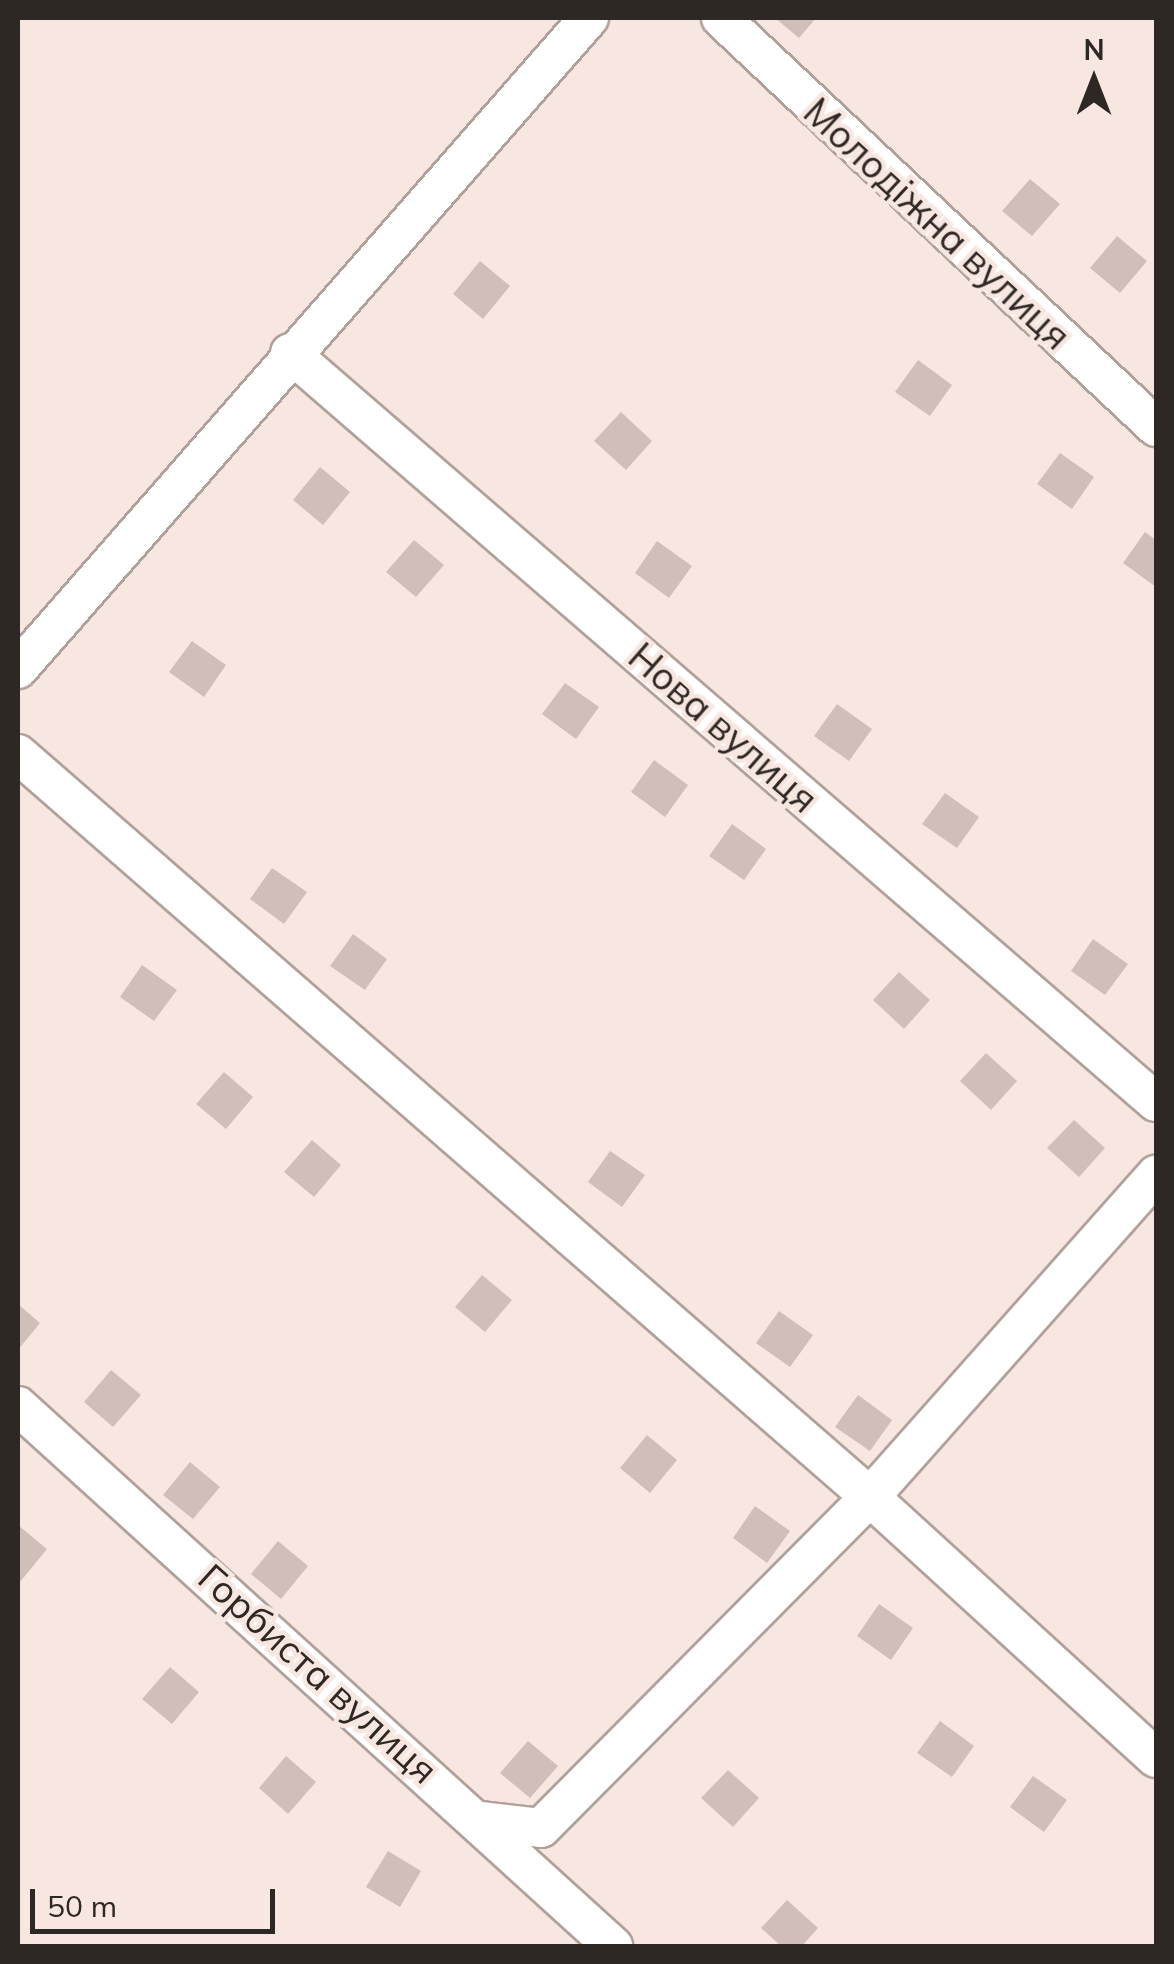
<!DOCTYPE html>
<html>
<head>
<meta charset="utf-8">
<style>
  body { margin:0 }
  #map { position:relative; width:1174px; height:1964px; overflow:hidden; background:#f8e7e0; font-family:Mulish,sans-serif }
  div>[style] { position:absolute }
  .building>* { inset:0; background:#d0bfb8 }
  .roads { filter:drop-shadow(2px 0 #b1a19b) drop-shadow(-2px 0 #b1a19b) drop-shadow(0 2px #b1a19b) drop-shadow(0 -2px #b1a19b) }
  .minor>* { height:38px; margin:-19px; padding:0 19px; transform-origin:19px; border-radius:19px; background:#fff }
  span { translate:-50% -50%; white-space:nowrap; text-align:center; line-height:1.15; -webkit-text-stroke:9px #f8e7e0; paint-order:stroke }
  .street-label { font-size:38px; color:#2e2825 }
  .frame { position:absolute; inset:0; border:20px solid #2e2825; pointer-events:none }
  .north { position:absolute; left:1044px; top:30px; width:100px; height:100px; -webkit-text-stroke:8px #f8e7e0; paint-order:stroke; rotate:0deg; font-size:28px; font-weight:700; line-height:40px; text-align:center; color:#2e2825 }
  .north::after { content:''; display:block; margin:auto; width:35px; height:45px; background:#2e2825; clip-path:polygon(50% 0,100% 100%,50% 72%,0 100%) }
  .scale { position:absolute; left:30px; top:1889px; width:245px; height:45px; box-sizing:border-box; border:5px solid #2e2825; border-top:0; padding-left:12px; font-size:30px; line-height:35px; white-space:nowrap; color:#2e2825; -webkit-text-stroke:8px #f8e7e0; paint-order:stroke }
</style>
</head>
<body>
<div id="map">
  <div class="building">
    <div style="clip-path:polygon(775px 18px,816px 18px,799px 38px)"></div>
    <div style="clip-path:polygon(1030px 179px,1060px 204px,1032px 236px,1002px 211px)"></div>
    <div style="clip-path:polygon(1117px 236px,1147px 261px,1120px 293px,1090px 268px)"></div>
    <div style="clip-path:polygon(480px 261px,510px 286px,483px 319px,453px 294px)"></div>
    <div style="clip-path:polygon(918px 360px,952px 385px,930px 416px,895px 392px)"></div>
    <div style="clip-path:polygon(621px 412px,652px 441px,626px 470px,594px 441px)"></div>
    <div style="clip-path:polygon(1060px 453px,1094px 477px,1072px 509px,1037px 484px)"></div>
    <div style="clip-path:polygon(320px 467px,350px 492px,323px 525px,293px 500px)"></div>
    <div style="clip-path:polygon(1145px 532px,1156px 540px,1156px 587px,1123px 563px)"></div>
    <div style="clip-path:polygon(414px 540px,444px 565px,416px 597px,386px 572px)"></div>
    <div style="clip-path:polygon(657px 541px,692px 566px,669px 598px,635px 573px)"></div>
    <div style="clip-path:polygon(192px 641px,226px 665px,204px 697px,169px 672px)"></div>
    <div style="clip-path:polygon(565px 683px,599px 707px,576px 739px,542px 714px)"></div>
    <div style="clip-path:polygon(837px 704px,872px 729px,849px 761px,814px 736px)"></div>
    <div style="clip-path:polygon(654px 760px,688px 785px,665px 817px,631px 792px)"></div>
    <div style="clip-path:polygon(945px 793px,979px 817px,957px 848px,922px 824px)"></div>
    <div style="clip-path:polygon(732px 824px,766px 849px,744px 880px,709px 856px)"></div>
    <div style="clip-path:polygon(272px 868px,307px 892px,284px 924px,250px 899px)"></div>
    <div style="clip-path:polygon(353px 934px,387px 959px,365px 990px,330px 966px)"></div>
    <div style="clip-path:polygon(1093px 939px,1128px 964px,1105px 995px,1071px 971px)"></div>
    <div style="clip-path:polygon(142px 965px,177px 990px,154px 1021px,120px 997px)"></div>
    <div style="clip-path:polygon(899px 972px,930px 1000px,904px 1029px,873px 1000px)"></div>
    <div style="clip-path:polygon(986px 1053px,1017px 1081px,991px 1110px,960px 1081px)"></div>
    <div style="clip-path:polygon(224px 1072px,253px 1097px,226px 1129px,196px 1104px)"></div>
    <div style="clip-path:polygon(1074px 1120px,1105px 1148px,1079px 1177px,1047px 1148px)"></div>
    <div style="clip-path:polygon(312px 1140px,341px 1165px,314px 1197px,284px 1172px)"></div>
    <div style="clip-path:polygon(610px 1151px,645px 1175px,622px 1207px,588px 1182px)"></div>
    <div style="clip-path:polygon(482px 1275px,512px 1300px,485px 1332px,455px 1307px)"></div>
    <div style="clip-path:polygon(18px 1304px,40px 1323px,18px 1350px)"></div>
    <div style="clip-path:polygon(779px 1311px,813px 1335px,790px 1367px,756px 1343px)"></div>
    <div style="clip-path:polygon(111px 1370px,141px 1395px,113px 1427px,84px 1402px)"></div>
    <div style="clip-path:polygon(858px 1395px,892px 1420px,870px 1451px,835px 1427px)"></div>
    <div style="clip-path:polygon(647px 1435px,677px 1460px,650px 1493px,620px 1468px)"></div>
    <div style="clip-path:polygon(190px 1462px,220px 1487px,193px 1519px,163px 1495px)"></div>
    <div style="clip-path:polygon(755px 1506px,790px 1531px,767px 1563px,733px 1538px)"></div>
    <div style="clip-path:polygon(18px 1525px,47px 1549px,20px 1582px,18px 1580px)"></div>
    <div style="clip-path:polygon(278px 1541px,308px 1566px,281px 1599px,251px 1574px)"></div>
    <div style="clip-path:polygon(879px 1604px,913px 1628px,891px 1660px,857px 1636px)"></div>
    <div style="clip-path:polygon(170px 1667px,199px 1692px,172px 1724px,142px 1699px)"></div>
    <div style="clip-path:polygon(940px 1721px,974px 1746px,952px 1777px,917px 1753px)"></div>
    <div style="clip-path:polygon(528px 1741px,558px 1766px,530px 1798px,500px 1773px)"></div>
    <div style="clip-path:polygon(286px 1756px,316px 1782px,288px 1814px,259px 1788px)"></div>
    <div style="clip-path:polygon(728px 1770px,759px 1798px,733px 1827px,701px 1798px)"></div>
    <div style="clip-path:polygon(1033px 1776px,1067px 1800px,1044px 1832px,1010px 1807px)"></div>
    <div style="clip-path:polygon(388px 1851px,421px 1871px,400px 1907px,366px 1887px)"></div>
    <div style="clip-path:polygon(787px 1900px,818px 1928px,802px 1946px,781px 1946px,761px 1928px)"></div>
  </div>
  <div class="roads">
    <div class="minor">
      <div style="left:721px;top:18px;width:597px;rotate:43.24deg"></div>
      <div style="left:290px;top:353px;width:1145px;rotate:40.86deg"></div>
      <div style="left:18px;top:669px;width:866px;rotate:-48.75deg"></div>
      <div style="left:18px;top:754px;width:1130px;rotate:41.09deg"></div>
      <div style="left:870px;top:1497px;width:387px;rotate:42.4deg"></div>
      <div style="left:18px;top:1406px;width:804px;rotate:42.23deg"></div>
      <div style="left:482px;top:1821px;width:59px;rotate:6.8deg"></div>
      <div style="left:541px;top:1828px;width:467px;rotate:-45.2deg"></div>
      <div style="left:870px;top:1497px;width:431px;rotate:-48.4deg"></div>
    </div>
  </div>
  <div class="street-label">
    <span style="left:937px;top:224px;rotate:43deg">Молодіжна вулиця</span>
    <span style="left:723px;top:728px;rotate:41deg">Нова вулиця</span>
    <span style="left:318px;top:1674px;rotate:42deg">Горбиста вулиця</span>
  </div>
  <div class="frame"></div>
  <div class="north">N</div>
  <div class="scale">50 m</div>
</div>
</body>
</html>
